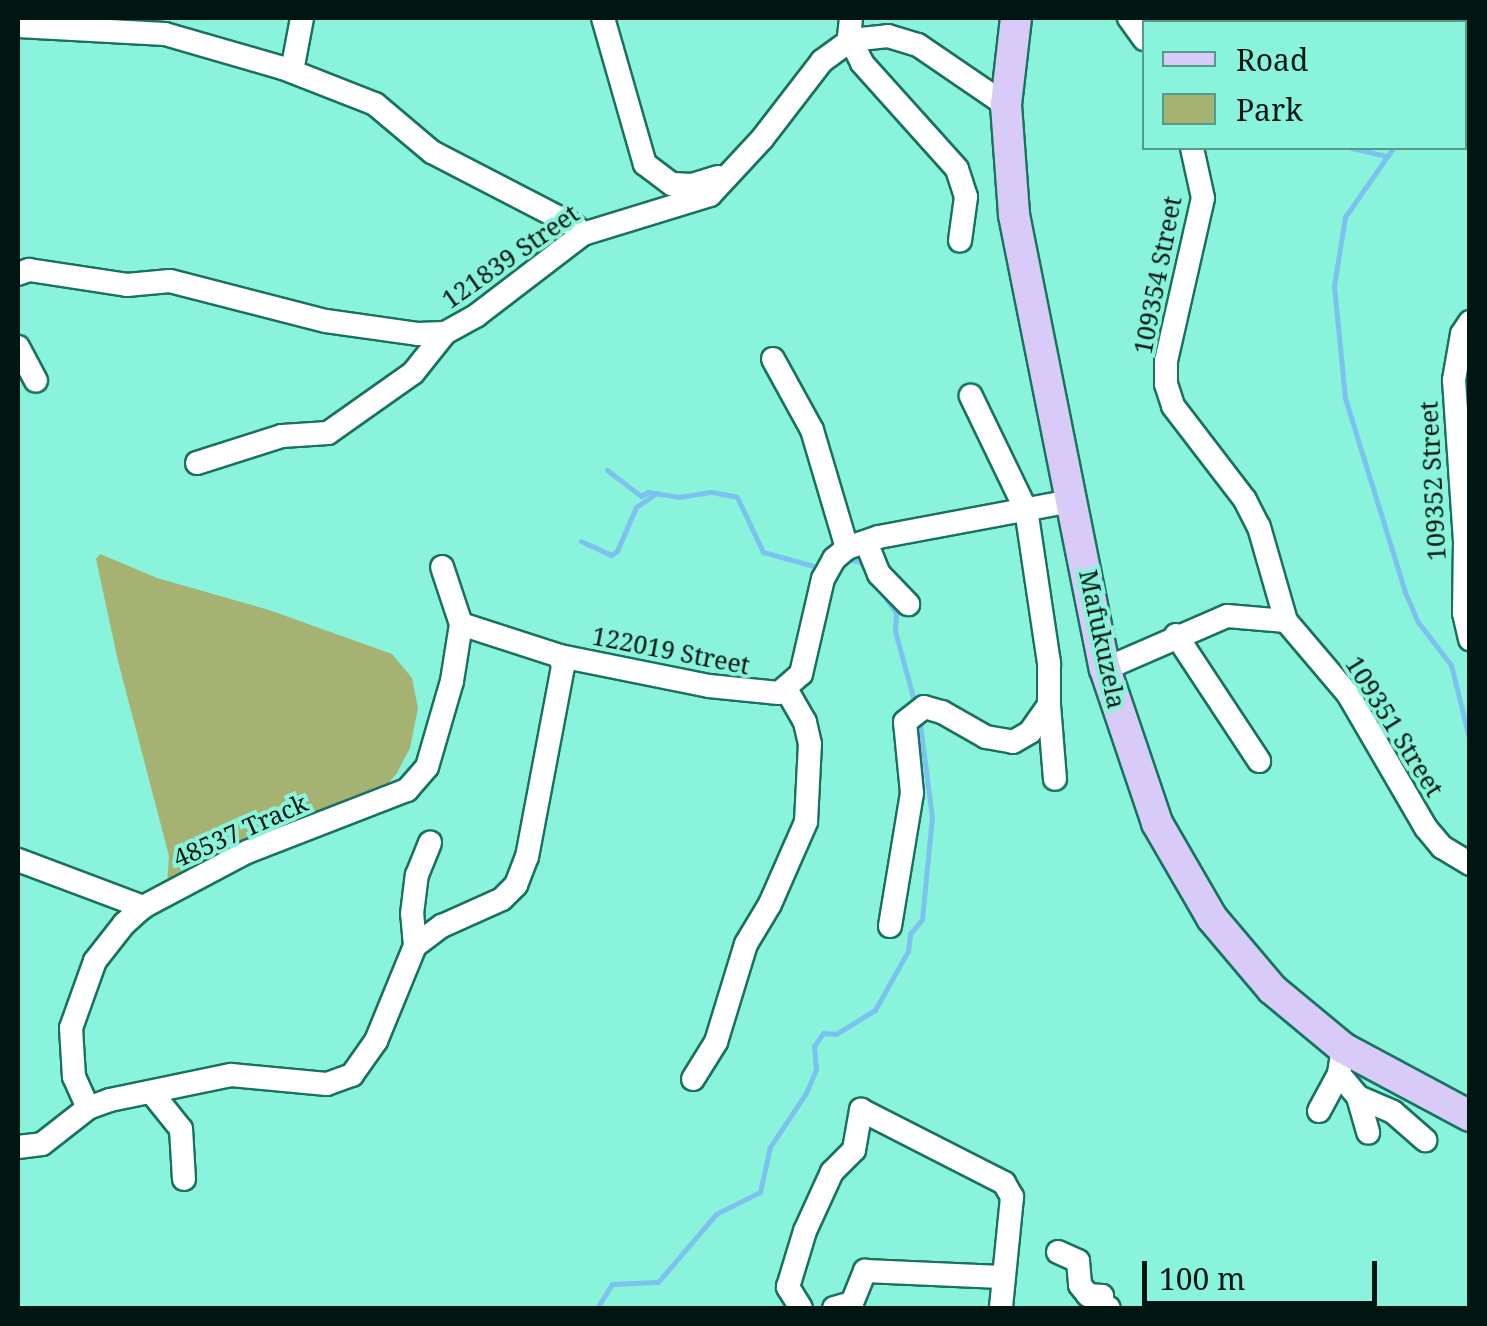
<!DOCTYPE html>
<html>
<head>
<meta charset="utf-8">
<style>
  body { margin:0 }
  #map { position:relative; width:1487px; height:1326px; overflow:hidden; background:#8af3db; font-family:"Noto Serif",serif }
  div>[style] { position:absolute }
  .green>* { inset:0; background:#a6b271 }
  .stream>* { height:5px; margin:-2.5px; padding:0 2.5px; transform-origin:2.5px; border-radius:2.5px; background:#7bc2ee }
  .roads { filter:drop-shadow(2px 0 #1a7161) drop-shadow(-2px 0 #1a7161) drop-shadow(0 2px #1a7161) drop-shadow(0 -2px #1a7161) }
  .minor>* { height:22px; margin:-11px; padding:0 11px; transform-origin:11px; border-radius:11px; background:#fff }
  .major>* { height:30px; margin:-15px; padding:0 15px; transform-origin:15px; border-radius:15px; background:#d8cbf8 }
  span { translate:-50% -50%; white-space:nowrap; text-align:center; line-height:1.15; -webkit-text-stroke:8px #8af3db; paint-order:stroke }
  .street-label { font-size:25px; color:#011612 }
  .frame { position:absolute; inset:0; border:20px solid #011612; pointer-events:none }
  .legend { position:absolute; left:1142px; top:20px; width:325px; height:130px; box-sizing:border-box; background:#8af3db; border:2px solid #539b8b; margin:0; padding:12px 18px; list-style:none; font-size:30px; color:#011612 }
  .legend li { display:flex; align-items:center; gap:20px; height:50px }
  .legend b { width:50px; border:2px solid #539b8b }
  .scale { position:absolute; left:1142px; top:1261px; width:235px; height:45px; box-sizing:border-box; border:5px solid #011612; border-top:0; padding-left:12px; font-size:30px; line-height:35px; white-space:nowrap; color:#011612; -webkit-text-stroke:8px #8af3db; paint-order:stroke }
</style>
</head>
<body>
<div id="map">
  <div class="green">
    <div style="clip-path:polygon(100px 554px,157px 578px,269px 610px,392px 654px,412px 678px,418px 708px,410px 748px,397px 773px,384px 788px,167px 886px,169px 856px,118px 661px,96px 559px)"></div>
  </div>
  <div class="stream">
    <div style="left:1464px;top:63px;width:7px;rotate:-27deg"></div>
    <div style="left:1352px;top:148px;width:36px;rotate:13deg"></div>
    <div style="left:1393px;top:148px;width:84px;rotate:124.8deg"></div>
    <div style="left:1345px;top:217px;width:70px;rotate:99.1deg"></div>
    <div style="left:1334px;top:286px;width:113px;rotate:84.4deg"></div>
    <div style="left:1345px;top:398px;width:203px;rotate:72.8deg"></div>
    <div style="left:1405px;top:592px;width:33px;rotate:67deg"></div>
    <div style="left:1418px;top:622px;width:54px;rotate:52.5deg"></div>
    <div style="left:1451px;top:665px;width:79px;rotate:76.1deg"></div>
    <div style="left:607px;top:470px;width:43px;rotate:37.4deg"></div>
    <div style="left:641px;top:496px;width:8px;rotate:-30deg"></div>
    <div style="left:648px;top:492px;width:31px;rotate:9deg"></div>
    <div style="left:679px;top:497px;width:33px;rotate:-9deg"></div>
    <div style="left:712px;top:492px;width:25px;rotate:11deg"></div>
    <div style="left:737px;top:497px;width:61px;rotate:64.7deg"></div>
    <div style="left:763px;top:552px;width:57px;rotate:15.3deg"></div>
    <div style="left:581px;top:541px;width:33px;rotate:25deg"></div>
    <div style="left:611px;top:555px;width:7px;rotate:-34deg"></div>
    <div style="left:617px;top:551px;width:48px;rotate:-66.6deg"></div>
    <div style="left:636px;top:507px;width:25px;rotate:-34deg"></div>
    <div style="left:849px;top:559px;width:11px;rotate:15deg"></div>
    <div style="left:860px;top:562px;width:10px;rotate:53deg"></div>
    <div style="left:884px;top:595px;width:22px;rotate:56deg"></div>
    <div style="left:896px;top:613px;width:18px;rotate:93deg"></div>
    <div style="left:895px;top:631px;width:76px;rotate:74.7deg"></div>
    <div style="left:597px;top:1308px;width:28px;rotate:-58deg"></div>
    <div style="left:612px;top:1284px;width:46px;rotate:-2.5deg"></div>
    <div style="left:658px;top:1282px;width:89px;rotate:-49.5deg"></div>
    <div style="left:716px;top:1214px;width:49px;rotate:-26.6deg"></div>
    <div style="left:760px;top:1192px;width:46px;rotate:-77.5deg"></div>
    <div style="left:770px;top:1147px;width:65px;rotate:-56.3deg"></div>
    <div style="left:806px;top:1093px;width:26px;rotate:-67deg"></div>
    <div style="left:816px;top:1069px;width:23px;rotate:-95deg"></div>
    <div style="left:814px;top:1046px;width:16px;rotate:-55deg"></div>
    <div style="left:823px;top:1033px;width:13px;rotate:4deg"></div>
    <div style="left:836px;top:1034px;width:46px;rotate:-31.6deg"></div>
    <div style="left:875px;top:1010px;width:68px;rotate:-60.8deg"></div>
    <div style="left:908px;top:951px;width:17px;rotate:-83deg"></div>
    <div style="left:910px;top:934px;width:19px;rotate:-51deg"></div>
    <div style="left:922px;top:919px;width:102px;rotate:-84.4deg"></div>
    <div style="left:932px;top:817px;width:101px;rotate:-97.4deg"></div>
  </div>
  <div class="roads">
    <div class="minor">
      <div style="left:603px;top:18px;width:152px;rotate:74deg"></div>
      <div style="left:645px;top:164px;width:34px;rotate:37deg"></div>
      <div style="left:672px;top:184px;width:20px;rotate:3deg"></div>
      <div style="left:692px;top:185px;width:27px;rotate:-17deg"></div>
      <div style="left:851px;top:18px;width:19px;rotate:96deg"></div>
      <div style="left:849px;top:37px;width:29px;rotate:63deg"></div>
      <div style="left:862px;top:63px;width:142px;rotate:48.1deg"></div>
      <div style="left:957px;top:169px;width:29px;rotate:72deg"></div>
      <div style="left:966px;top:197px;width:44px;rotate:97.8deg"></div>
      <div style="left:1129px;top:18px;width:26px;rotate:54deg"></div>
      <div style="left:18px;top:26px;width:147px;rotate:3.1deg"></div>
      <div style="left:165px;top:34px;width:123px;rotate:16.1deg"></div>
      <div style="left:283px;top:68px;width:99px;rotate:21.4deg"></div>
      <div style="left:375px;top:104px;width:75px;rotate:40.1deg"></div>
      <div style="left:432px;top:152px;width:161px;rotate:27.4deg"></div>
      <div style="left:575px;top:226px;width:11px;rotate:45deg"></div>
      <div style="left:292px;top:71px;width:54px;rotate:-79.3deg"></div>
      <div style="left:1464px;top:123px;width:6px;rotate:-9deg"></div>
      <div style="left:1192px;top:148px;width:51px;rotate:77.6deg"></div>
      <div style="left:1203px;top:198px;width:167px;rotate:102.8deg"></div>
      <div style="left:1166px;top:361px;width:23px;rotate:90deg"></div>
      <div style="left:1166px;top:384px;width:23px;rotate:72deg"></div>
      <div style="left:1173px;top:406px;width:118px;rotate:52.5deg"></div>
      <div style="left:1245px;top:500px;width:30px;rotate:63deg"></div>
      <div style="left:1259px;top:527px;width:98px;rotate:74deg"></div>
      <div style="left:18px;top:274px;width:12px;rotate:-20deg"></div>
      <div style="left:29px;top:270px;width:99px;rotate:8.7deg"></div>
      <div style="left:127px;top:285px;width:43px;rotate:-5.3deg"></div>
      <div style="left:170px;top:281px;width:161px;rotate:14.4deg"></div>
      <div style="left:326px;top:321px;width:92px;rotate:8.1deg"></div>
      <div style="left:417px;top:334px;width:28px;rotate:-2deg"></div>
      <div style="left:445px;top:333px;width:37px;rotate:-29deg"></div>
      <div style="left:477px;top:315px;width:133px;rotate:-37.4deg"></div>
      <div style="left:583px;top:234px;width:133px;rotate:-17.1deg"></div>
      <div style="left:710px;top:195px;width:76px;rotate:-47.1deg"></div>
      <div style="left:762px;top:139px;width:98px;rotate:-52.4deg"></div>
      <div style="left:822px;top:61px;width:36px;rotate:-36deg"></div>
      <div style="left:851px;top:40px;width:37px;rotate:-6deg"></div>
      <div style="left:888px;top:36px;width:31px;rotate:17deg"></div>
      <div style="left:918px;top:45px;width:107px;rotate:34.3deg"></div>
      <div style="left:1470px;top:322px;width:14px;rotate:124deg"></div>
      <div style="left:1462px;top:334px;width:47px;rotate:99.9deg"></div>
      <div style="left:1454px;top:380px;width:161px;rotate:86.1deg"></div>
      <div style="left:1465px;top:541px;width:72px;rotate:90.8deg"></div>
      <div style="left:1464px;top:613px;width:27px;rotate:77deg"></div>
      <div style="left:18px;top:347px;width:38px;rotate:62deg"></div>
      <div style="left:773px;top:359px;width:81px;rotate:61.2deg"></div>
      <div style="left:812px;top:430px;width:123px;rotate:73.5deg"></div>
      <div style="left:197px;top:463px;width:89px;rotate:-17.6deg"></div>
      <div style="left:282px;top:436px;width:46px;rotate:-3.7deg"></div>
      <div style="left:328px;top:433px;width:104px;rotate:-35.2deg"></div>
      <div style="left:413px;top:373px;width:51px;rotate:-51.3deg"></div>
      <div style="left:866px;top:542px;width:35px;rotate:68deg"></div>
      <div style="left:879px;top:574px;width:42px;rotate:46deg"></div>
      <div style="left:461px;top:624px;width:104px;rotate:17.9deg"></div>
      <div style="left:560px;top:656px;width:152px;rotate:11.4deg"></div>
      <div style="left:709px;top:686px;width:70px;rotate:5.7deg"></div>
      <div style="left:779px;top:693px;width:29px;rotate:-41deg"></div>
      <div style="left:801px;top:674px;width:98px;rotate:-77deg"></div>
      <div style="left:823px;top:579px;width:23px;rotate:-61deg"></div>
      <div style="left:834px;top:559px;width:17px;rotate:-40deg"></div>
      <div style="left:847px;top:548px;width:34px;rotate:-19deg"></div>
      <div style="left:879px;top:537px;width:196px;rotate:-10.6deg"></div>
      <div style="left:1176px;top:635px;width:151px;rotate:56.6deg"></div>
      <div style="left:1105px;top:669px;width:133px;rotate:-23.5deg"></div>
      <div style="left:1227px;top:616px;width:59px;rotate:4.8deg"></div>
      <div style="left:1286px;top:621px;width:96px;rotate:49.7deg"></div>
      <div style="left:1348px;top:694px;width:155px;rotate:59.8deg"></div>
      <div style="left:1426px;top:828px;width:25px;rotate:50deg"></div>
      <div style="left:1442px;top:847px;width:33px;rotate:31deg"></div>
      <div style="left:1049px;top:705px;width:74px;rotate:85.4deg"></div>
      <div style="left:18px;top:860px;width:134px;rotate:20.6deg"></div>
      <div style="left:890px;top:926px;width:135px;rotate:-80.6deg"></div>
      <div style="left:912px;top:793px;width:71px;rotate:-95.6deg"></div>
      <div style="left:905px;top:722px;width:24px;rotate:-38deg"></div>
      <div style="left:924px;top:707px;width:19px;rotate:16deg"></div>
      <div style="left:942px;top:712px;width:51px;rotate:29.6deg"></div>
      <div style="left:986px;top:737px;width:27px;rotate:10deg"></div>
      <div style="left:1013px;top:742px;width:20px;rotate:-30deg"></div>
      <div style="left:1030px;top:732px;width:33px;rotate:-55deg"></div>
      <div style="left:1049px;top:705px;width:42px;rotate:-90deg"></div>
      <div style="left:1049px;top:663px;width:155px;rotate:-98.5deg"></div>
      <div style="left:1026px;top:510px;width:127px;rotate:-115.8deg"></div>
      <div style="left:415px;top:946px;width:32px;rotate:-95deg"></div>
      <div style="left:412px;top:914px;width:39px;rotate:-83deg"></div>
      <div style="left:417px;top:875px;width:35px;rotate:-68deg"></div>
      <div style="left:1343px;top:1048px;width:26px;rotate:99deg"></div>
      <div style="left:1339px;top:1074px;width:30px;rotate:50deg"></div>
      <div style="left:1358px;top:1097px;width:37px;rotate:74deg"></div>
      <div style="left:693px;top:1079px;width:44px;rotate:-58.1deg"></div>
      <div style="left:716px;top:1042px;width:102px;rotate:-73deg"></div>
      <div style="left:746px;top:944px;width:47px;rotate:-59deg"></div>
      <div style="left:770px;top:904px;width:90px;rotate:-66.3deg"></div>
      <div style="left:806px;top:822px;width:78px;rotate:-87.1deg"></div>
      <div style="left:810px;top:744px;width:23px;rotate:-103deg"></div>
      <div style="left:805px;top:722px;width:38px;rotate:-120deg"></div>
      <div style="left:152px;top:1093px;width:46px;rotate:51.1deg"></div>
      <div style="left:181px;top:1129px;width:50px;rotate:86.6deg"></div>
      <div style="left:1358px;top:1097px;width:38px;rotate:23deg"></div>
      <div style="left:1393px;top:1112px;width:43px;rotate:41.2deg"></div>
      <div style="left:88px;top:1108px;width:34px;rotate:-114deg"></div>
      <div style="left:74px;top:1077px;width:49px;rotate:-93.5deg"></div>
      <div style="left:71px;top:1028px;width:71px;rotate:-70.3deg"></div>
      <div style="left:95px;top:961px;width:47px;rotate:-51.9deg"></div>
      <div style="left:124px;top:924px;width:25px;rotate:-42deg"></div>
      <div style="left:143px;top:907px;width:118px;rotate:-27.9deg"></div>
      <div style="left:247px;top:852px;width:172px;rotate:-21.2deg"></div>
      <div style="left:407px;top:790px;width:30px;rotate:-49deg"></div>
      <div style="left:427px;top:767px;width:90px;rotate:-73.8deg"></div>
      <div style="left:452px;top:681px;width:58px;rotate:-81deg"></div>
      <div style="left:461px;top:624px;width:60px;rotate:-108.4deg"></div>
      <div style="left:1319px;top:1111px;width:42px;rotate:-61.6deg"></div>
      <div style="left:18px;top:1147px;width:24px;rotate:-7deg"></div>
      <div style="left:42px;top:1144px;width:58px;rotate:-38deg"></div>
      <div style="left:88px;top:1108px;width:23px;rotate:-20deg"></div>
      <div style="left:110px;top:1100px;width:124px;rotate:-11.7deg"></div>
      <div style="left:231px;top:1075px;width:96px;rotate:5.4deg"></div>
      <div style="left:327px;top:1084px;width:27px;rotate:-20deg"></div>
      <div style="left:352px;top:1075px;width:42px;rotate:-54.8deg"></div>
      <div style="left:376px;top:1041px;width:103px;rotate:-67.7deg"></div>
      <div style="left:415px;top:946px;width:34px;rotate:-37deg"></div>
      <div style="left:442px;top:926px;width:66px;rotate:-24.2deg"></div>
      <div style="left:502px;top:899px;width:20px;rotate:-45deg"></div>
      <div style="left:516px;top:885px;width:30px;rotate:-69deg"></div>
      <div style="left:527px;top:857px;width:193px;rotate:-79.3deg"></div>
      <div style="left:563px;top:667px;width:11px;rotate:-105deg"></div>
      <div style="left:1058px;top:1252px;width:22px;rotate:24deg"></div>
      <div style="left:1078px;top:1261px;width:24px;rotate:85deg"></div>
      <div style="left:1080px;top:1285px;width:13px;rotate:51deg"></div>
      <div style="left:1088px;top:1295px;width:14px;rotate:4deg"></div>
      <div style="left:1102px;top:1296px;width:7px;rotate:98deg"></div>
      <div style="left:1101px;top:1303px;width:9px;rotate:32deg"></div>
      <div style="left:801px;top:1308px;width:25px;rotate:-122deg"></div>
      <div style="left:788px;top:1287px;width:59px;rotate:-73.1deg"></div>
      <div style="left:805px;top:1231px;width:65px;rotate:-65.4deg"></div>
      <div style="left:832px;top:1172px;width:31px;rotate:-45deg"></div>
      <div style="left:854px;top:1150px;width:41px;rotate:-80.1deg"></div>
      <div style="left:861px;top:1110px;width:161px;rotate:27deg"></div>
      <div style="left:1004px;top:1183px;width:16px;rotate:60deg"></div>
      <div style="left:1012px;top:1197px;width:112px;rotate:95.7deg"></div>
      <div style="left:834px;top:1308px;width:19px;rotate:-16deg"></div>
      <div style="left:852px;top:1303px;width:35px;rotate:-68deg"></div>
      <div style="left:865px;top:1271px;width:136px;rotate:2.5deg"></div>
    </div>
    <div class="major">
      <div style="left:1016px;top:18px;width:88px;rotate:96.6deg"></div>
      <div style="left:1006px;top:105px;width:110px;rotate:85.8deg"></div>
      <div style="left:1014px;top:215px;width:463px;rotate:78.7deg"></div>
      <div style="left:1105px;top:669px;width:163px;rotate:71.3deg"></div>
      <div style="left:1157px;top:823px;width:110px;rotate:59.9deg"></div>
      <div style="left:1212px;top:918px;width:93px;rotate:49.8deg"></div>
      <div style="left:1272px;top:989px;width:92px;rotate:39.7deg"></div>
      <div style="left:1343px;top:1048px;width:144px;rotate:28.2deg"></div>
    </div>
  </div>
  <div class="street-label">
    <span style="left:510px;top:256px;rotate:-35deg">121839 Street</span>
    <span style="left:1157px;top:275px;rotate:-79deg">109354 Street</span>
    <span style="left:1432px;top:481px;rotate:-93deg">109352 Street</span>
    <span style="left:1103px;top:639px;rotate:78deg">Mafukuzela</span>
    <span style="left:671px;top:650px;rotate:11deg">122019 Street</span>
    <span style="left:1395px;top:726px;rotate:58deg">109351 Street</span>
    <span style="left:240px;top:830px;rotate:-24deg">48537 Track</span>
  </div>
  <div class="frame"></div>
  <ul class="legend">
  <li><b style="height:12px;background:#d8cbf8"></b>Road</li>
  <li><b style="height:28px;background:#a6b271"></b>Park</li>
  </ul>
  <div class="scale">100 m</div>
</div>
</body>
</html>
